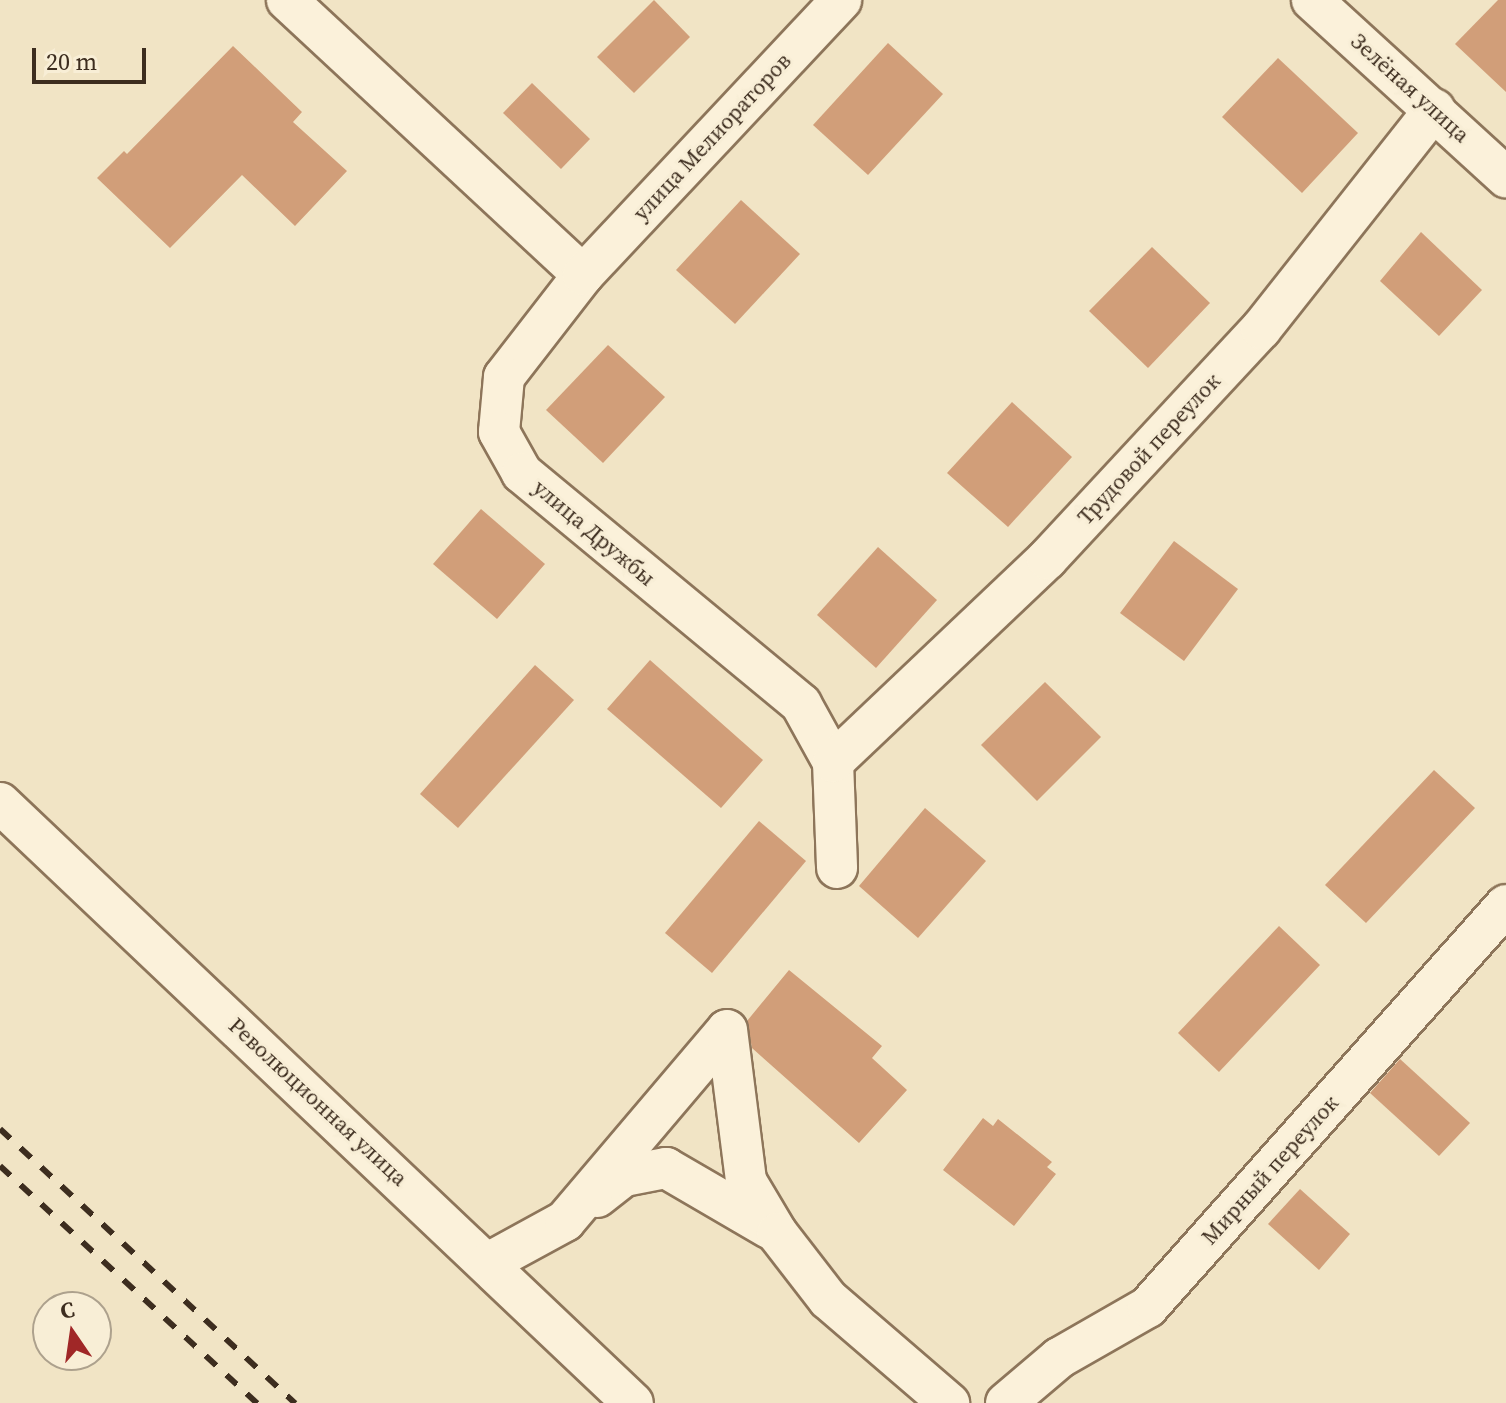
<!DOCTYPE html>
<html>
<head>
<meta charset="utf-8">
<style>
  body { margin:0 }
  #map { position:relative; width:1506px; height:1403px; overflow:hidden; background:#f1e4c5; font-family:"Source Serif 4",serif }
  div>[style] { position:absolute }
  .building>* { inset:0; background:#d19e79 }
  .roads { filter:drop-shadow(2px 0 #8d755a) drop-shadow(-2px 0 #8d755a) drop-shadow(0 2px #8d755a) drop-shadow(0 -2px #8d755a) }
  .minor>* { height:40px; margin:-20px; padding:0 20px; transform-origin:20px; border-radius:20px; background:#fbf1da }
  .rail>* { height:6px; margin-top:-3px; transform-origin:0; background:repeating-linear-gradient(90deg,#3d2d1f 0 14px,transparent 0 28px) }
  span { translate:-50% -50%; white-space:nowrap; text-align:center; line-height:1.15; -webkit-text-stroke:6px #f8eed6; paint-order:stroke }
  .street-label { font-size:22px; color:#3d2d1f }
  .north { position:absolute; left:32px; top:1291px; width:80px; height:80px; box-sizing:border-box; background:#f8eed6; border:2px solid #ada18d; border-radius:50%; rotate:347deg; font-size:22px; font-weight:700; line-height:32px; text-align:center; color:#3d2d1f }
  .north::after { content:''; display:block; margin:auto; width:28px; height:36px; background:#a02727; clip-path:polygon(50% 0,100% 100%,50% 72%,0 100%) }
  .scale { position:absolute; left:32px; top:48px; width:114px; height:36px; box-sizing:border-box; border:4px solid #3d2d1f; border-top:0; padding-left:10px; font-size:24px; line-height:28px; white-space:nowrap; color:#3d2d1f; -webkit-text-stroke:6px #f8eed6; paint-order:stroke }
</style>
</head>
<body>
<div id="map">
  <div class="building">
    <div style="clip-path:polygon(654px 0,690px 37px,634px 93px,597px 57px)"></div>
    <div style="clip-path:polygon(1498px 0,1506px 0,1506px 92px,1455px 44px)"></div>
    <div style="clip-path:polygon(888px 43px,943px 94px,868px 175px,813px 125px)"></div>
    <div style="clip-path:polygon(233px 46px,302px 112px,293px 122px,347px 171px,295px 226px,242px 175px,170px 248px,97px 178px,124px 151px,127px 154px)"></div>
    <div style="clip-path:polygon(1278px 58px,1358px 133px,1302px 193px,1222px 117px)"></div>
    <div style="clip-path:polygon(532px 83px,590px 139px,561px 169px,503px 113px)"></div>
    <div style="clip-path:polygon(741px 200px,800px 254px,735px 324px,676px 270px)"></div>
    <div style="clip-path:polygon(1421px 232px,1482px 290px,1439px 336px,1380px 281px)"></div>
    <div style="clip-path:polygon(1152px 247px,1210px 303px,1148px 368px,1089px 311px)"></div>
    <div style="clip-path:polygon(608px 345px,665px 397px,603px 463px,546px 410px)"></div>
    <div style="clip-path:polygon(1012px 402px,1072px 457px,1008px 527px,947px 473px)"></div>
    <div style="clip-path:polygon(481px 509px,545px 564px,497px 619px,433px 564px)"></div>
    <div style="clip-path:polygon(1174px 541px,1238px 589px,1184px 661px,1120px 613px)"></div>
    <div style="clip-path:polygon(878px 547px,937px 600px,876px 668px,817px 615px)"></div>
    <div style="clip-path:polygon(650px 660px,763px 760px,721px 808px,607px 709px)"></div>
    <div style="clip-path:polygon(535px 665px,574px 700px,458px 828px,420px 794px)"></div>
    <div style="clip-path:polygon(1045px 682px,1101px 737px,1037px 801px,981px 745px)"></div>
    <div style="clip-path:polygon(1434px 770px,1475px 808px,1366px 923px,1325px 885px)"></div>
    <div style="clip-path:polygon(925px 808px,986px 861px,918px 938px,859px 886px)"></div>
    <div style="clip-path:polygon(759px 821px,806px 861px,712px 973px,665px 933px)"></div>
    <div style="clip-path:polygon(1279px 926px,1320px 965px,1219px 1072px,1178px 1033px)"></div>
    <div style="clip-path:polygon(789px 970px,882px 1046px,872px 1058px,907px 1090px,859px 1143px,752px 1048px,747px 1021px)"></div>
    <div style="clip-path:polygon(1400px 1059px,1470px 1123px,1439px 1156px,1370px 1093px)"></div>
    <div style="clip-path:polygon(983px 1118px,993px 1126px,998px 1119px,1052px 1162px,1047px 1167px,1056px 1174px,1014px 1226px,943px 1170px)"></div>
    <div style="clip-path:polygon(1300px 1189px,1350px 1234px,1319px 1270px,1268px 1224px)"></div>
  </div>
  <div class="roads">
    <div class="minor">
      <div style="left:287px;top:0;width:404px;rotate:42.9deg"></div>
      <div style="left:583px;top:275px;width:129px;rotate:127.8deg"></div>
      <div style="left:504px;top:377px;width:55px;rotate:95.2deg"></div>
      <div style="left:499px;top:432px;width:47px;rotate:60.7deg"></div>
      <div style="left:522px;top:473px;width:362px;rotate:39.6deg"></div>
      <div style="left:801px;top:704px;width:66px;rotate:61.1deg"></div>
      <div style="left:833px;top:762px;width:106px;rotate:87.8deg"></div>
      <div style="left:1312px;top:0;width:263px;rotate:42.4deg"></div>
      <div style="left:583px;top:275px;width:377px;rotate:-46.8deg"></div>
      <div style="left:833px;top:762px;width:295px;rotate:-43.5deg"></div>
      <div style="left:1047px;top:559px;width:314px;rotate:-47.1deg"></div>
      <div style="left:1261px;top:329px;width:280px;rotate:-51.7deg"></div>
      <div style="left:0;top:803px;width:872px;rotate:43.47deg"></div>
      <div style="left:597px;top:1197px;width:34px;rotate:-38deg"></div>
      <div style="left:624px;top:1176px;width:43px;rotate:-10.8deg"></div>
      <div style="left:666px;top:1168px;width:119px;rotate:30.2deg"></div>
      <div style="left:488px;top:1263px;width:88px;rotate:-28.6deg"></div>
      <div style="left:565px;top:1221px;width:250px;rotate:-49.7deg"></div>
      <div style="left:727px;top:1030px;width:152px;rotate:82.8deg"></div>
      <div style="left:746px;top:1181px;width:61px;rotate:59.2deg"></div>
      <div style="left:777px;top:1233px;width:83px;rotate:52.3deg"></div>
      <div style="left:828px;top:1299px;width:160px;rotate:40.7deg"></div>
      <div style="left:1006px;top:1403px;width:70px;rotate:-40.3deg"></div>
      <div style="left:1059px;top:1358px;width:103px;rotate:-29.8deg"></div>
      <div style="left:1148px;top:1307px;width:538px;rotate:-48.31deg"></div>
    </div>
  </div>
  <div class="rail">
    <div style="left:0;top:1129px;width:403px;rotate:42.9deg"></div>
    <div style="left:0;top:1166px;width:350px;rotate:42.7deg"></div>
  </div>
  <div class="street-label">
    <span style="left:1410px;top:88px;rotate:42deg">Зелёная улица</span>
    <span style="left:712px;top:137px;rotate:-47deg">улица Мелиораторов</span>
    <span style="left:1149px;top:449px;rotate:-47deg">Трудовой переулок</span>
    <span style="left:594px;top:533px;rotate:40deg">улица Дружбы</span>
    <span style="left:318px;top:1102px;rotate:43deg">Революционная улица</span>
    <span style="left:1270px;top:1170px;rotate:-48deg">Мирный переулок</span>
  </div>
  <div class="north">С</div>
  <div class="scale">20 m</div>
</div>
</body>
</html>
